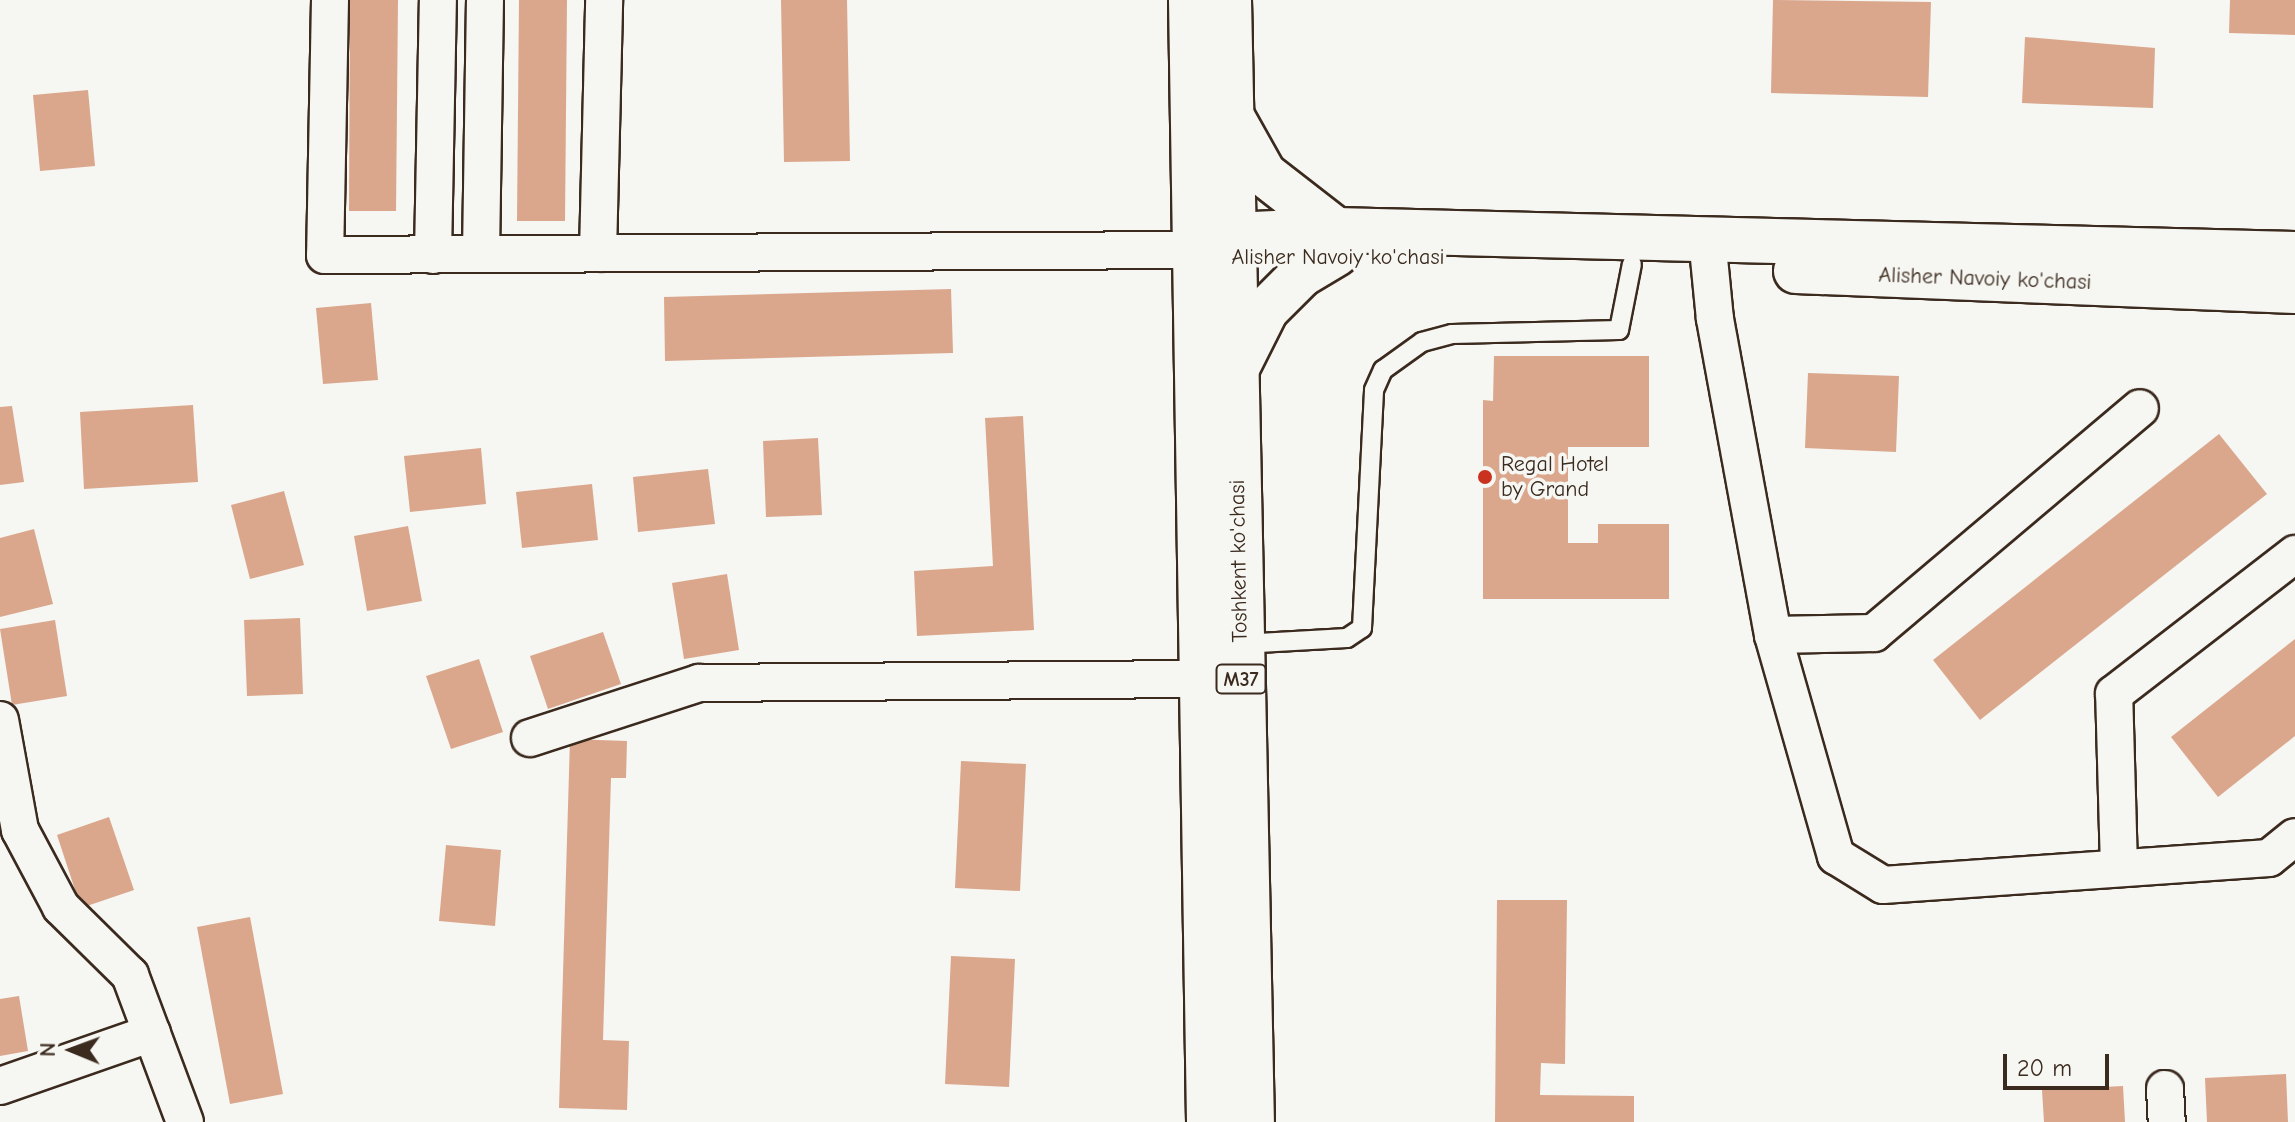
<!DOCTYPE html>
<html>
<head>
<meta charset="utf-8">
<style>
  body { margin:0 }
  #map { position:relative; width:2295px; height:1122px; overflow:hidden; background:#f6f6f2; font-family:"Comic Neue",sans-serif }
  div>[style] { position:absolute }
  .building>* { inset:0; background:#daa78d }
  .roads { filter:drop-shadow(2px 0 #3b2a1e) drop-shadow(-2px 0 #3b2a1e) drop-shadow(0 2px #3b2a1e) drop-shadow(0 -2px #3b2a1e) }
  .lane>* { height:18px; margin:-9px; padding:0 9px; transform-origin:9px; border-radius:9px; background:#f6f6f2 }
  .street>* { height:36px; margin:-18px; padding:0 18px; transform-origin:18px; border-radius:18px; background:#f6f6f2 }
  .secondary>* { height:44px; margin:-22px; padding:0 22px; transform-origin:22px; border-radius:22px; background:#f6f6f2 }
  .highway>* { height:44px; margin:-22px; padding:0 22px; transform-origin:22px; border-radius:22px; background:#f6f6f2 }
  .dots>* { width:22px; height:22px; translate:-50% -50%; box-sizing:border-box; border:4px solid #f6f6f2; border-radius:50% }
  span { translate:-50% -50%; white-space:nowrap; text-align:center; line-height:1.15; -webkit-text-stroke:7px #f6f6f2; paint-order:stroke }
  .shield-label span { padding:2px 6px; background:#f6f6f2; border:2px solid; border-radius:6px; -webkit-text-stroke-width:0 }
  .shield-label { font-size:20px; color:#3b2a1e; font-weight:700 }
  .street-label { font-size:22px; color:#3b2a1e }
  .poi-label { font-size:22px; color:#3b2a1e }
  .left { translate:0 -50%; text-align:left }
  .north { position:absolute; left:32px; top:1010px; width:80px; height:80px; -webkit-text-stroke:6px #f6f6f2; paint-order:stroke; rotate:271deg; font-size:22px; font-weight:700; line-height:32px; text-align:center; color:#3b2a1e }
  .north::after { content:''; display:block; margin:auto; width:28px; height:36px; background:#3b2a1e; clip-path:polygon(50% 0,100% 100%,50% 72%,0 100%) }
  .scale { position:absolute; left:2003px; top:1054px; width:106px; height:36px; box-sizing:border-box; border:4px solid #3b2a1e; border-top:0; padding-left:10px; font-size:24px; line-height:28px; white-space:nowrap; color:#3b2a1e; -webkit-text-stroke:6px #f6f6f2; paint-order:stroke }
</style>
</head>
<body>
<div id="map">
  <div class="building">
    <div style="clip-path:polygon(350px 0,398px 0,396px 211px,349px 211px)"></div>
    <div style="clip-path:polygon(519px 0,567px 0,565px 221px,517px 221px)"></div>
    <div style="clip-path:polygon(781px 0,847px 0,850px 161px,784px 162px)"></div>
    <div style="clip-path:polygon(1773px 0,1931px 2px,1928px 97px,1771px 93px)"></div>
    <div style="clip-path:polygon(2230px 0,2295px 0,2295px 35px,2229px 33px)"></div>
    <div style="clip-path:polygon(2025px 37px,2155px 48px,2153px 108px,2022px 103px)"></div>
    <div style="clip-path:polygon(88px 90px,95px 166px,40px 171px,33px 95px)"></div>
    <div style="clip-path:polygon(951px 289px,953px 353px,665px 361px,664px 297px)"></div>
    <div style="clip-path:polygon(371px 303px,378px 380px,323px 384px,316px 308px)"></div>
    <div style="clip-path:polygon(1494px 356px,1649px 356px,1649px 447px,1568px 447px,1568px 543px,1598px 543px,1598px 524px,1669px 524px,1669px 599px,1483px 599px,1483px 400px,1493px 401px)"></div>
    <div style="clip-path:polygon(1808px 373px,1899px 376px,1896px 452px,1805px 448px)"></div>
    <div style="clip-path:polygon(193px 405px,198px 482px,84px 489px,80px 412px)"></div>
    <div style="clip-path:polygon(12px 406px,24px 482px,0 485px,0 407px)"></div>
    <div style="clip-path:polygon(1023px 416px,1034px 630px,917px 636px,914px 571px,993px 566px,985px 418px)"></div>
    <div style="clip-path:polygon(2219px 434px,2267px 494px,1980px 720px,1933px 660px)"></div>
    <div style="clip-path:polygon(818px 438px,822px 515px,766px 517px,763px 441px)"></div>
    <div style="clip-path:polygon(481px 448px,486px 504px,410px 512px,404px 456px)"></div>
    <div style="clip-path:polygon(708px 469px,715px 524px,638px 532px,633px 477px)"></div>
    <div style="clip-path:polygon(592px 484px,598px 540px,522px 548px,516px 492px)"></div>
    <div style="clip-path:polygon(284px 491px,304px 565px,250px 579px,231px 505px)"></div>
    <div style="clip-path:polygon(408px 526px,422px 601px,367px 611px,354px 536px)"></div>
    <div style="clip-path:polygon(34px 529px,53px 604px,0 617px,0 538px)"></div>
    <div style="clip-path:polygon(727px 574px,739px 650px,684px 659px,672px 583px)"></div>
    <div style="clip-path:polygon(300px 618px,303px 694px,247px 696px,244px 620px)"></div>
    <div style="clip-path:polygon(55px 620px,67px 696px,12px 705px,0 629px)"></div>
    <div style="clip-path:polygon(603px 632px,621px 684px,548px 709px,530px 656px)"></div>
    <div style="clip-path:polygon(2295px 639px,2295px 736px,2218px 797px,2171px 737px)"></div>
    <div style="clip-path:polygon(479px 659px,503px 732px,451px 749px,426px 676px)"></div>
    <div style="clip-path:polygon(570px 739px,627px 741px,626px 778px,611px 778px,603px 1040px,629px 1041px,627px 1110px,559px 1108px)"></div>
    <div style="clip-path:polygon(961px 761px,1026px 764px,1020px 891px,955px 888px)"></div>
    <div style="clip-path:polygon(109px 817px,134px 890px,81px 908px,57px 835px)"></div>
    <div style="clip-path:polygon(446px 845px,501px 850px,495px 926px,439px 921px)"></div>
    <div style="clip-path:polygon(1497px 900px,1567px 900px,1565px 1064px,1541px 1063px,1540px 1095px,1634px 1096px,1634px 1122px,1495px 1122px)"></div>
    <div style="clip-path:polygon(250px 917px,283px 1094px,230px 1104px,197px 927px)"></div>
    <div style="clip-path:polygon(951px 956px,1015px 959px,1009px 1087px,945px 1084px)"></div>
    <div style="clip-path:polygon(19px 996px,28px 1051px,0 1056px,0 999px)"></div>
    <div style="clip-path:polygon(2286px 1074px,2288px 1122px,2207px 1122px,2205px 1078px)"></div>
    <div style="clip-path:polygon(2123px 1086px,2125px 1122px,2044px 1122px,2042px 1090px)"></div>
  </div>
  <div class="roads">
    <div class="lane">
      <div style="left:1241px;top:644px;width:106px;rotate:-3.2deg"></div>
      <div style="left:1347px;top:638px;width:18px;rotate:-34deg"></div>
      <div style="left:1362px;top:628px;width:238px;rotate:-87.1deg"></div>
      <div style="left:1374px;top:390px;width:22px;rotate:-66deg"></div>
      <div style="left:1383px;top:370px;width:48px;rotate:-35.7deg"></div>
      <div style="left:1422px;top:342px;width:31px;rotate:-15deg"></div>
      <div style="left:1452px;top:334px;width:167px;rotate:-1.4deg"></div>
      <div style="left:1619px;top:330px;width:67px;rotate:-78.9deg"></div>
    </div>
    <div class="street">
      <div style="left:330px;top:0;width:255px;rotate:91.1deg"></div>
      <div style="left:325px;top:255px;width:871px;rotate:-0.33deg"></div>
      <div style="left:1707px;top:238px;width:81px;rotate:84.4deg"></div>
      <div style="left:1715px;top:319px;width:321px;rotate:79.6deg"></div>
      <div style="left:1773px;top:635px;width:230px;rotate:74.1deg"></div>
      <div style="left:1836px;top:856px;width:55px;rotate:31.7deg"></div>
      <div style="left:1883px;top:885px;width:387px;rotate:-4deg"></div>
      <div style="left:2269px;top:858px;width:33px;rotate:-39deg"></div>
      <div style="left:598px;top:253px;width:253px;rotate:-88.6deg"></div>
      <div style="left:481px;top:254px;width:254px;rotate:-89.1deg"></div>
      <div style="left:433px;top:255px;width:255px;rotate:-88.9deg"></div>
      <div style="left:1773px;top:635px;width:101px;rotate:-1.1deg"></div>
      <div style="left:1874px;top:633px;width:348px;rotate:-40.2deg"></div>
      <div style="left:0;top:720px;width:112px;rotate:79.7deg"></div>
      <div style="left:20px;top:830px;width:87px;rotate:62deg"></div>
      <div style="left:61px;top:907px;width:97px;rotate:44.6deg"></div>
      <div style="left:130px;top:975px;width:157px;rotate:69.5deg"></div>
      <div style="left:530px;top:738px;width:178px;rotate:-18deg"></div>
      <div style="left:699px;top:683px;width:503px;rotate:-0.46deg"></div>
      <div style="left:2119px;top:868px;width:174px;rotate:-91.6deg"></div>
      <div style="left:2114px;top:694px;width:229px;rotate:-37.7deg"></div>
      <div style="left:0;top:1086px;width:161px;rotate:-19.2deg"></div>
      <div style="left:2165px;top:1089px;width:33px;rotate:87deg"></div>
    </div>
    <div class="secondary">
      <div style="left:1232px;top:117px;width:65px;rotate:60.7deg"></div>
      <div style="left:1264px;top:174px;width:91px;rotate:37.9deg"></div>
      <div style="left:1199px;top:249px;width:38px;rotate:-22deg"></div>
      <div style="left:1234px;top:235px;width:102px;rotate:-2.8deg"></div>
      <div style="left:1336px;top:230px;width:959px;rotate:1.43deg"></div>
      <div style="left:1796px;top:271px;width:499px;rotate:2.3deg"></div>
      <div style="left:1236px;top:370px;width:67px;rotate:-63.4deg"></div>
      <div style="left:1266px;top:310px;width:49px;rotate:-45deg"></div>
      <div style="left:1301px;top:275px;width:41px;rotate:-31deg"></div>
    </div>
    <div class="highway">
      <div style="left:1191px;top:0;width:1122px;rotate:89.08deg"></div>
      <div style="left:1229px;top:0;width:1122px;rotate:88.83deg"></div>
    </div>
  </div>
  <div class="dots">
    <div style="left:1485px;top:477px;background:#c8321e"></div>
  </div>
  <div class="shield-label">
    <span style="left:1241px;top:679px">M37</span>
  </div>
  <div class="street-label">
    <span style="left:1338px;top:258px">Alisher Navoiy ko'chasi</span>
    <span style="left:1985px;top:279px;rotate:2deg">Alisher Navoiy ko'chasi</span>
    <span style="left:1239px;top:561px;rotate:-91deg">Toshkent ko'chasi</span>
  </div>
  <div class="poi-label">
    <span class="left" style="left:1501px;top:477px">Regal Hotel<br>by Grand</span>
  </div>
  <div class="north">N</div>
  <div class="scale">20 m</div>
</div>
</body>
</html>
